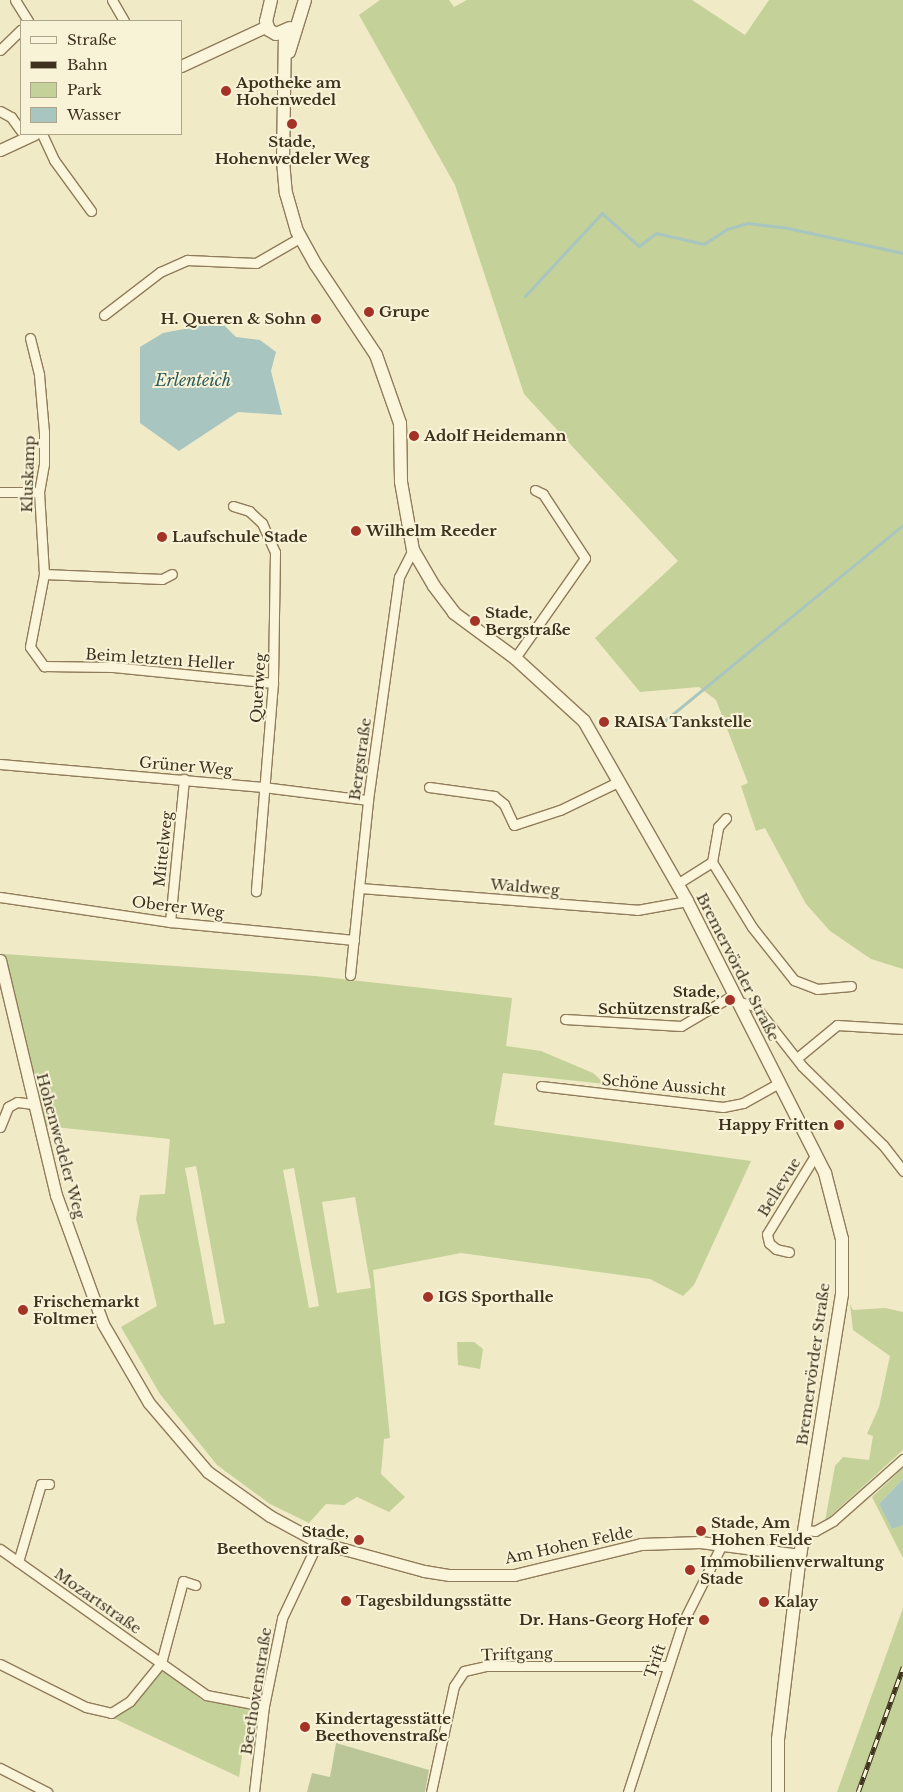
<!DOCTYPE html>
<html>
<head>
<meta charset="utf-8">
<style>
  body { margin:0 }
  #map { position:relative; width:903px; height:1792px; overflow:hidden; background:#f1eac6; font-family:"Libre Baskerville",serif }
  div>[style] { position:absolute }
  .green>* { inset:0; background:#c4d199 }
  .cemetery>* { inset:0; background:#bbc698 }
  .water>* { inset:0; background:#a8c5c0 }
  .stream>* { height:2.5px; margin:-1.25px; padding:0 1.25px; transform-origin:1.25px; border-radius:1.25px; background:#a8c5c0 }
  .roads { filter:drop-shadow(1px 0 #8f7c5a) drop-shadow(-1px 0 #8f7c5a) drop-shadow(0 1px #8f7c5a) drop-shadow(0 -1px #8f7c5a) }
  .minor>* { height:9px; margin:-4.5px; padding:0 4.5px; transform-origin:4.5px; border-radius:4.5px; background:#fbf5db }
  .tertiary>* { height:11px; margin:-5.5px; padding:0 5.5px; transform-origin:5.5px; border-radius:5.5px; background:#fbf5db }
  .secondary>* { height:12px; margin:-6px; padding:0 6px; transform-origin:6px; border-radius:6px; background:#fbf5db }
  .rail>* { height:4.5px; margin-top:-2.25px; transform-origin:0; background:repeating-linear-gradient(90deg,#f8f2d7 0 8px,#3e321f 0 16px); box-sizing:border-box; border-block:1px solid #3e321f }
  .dots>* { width:14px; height:14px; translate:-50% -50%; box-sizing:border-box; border:2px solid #f8f2d7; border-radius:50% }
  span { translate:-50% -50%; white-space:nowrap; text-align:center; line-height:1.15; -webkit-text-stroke:4px #f8f2d7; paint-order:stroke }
  .poi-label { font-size:15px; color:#3e321f; font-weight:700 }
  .left { translate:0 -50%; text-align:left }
  .right { translate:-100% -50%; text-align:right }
  .street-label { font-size:15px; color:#3e321f }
  .water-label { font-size:16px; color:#2d5c5f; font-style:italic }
  .legend { position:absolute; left:20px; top:20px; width:162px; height:115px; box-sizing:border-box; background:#f8f2d7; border:1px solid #aea58d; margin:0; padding:6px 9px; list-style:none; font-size:15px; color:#3e321f }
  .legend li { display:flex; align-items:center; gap:10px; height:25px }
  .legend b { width:25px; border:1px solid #aea58d }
</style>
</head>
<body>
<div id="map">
  <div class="green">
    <div style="clip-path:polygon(380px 0,449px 0,454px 7px,467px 0,692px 0,745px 35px,769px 0,903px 0,903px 969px,871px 959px,830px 931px,806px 904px,765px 828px,756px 831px,741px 786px,748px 783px,716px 700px,699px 687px,640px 692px,595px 638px,678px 561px,524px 394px,455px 185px,359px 15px)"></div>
    <div style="clip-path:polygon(evenodd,4px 954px,315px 976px,512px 998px,506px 1046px,541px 1051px,593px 1073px,605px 1084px,503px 1073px,494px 1125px,751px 1161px,694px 1285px,683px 1296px,650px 1279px,461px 1253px,373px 1270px,390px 1438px,384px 1439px,381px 1474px,405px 1497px,389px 1512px,357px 1497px,344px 1505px,326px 1504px,309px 1523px,270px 1504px,217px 1465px,160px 1394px,121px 1327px,157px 1306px,136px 1219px,140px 1195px,165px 1194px,170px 1139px,45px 1126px,4px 954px,196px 1166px,225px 1323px,214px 1325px,185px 1168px,196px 1166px,4px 954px,294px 1168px,319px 1306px,309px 1308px,283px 1170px,294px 1168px,4px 954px,355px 1197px,371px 1288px,337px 1293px,322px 1202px,355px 1197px)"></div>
    <div style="clip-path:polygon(850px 1304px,853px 1310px,885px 1308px,903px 1312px,903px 1450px,825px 1521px,835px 1466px,843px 1457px,869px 1460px,873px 1436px,867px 1434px,879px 1407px,890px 1356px,853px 1330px)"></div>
    <div style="clip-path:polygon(457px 1342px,474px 1342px,483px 1349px,480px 1369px,458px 1365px)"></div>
    <div style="clip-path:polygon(903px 1468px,903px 1479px,879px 1504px,892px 1529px,903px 1525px,903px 1558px,872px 1497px)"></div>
    <div style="clip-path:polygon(903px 1608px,903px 1792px,837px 1792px)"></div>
    <div style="clip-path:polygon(161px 1668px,203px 1701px,249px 1708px,239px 1777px,113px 1718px,134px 1705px)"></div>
  </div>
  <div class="cemetery">
    <div style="clip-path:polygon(336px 1743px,429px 1770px,425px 1792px,307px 1792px,312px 1773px,330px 1777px)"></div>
  </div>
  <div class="water">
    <div style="clip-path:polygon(221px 322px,236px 337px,260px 340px,276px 352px,271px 371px,282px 415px,238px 412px,179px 451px,140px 423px,140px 347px,163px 333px)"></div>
    <div style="clip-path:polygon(903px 1479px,903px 1525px,892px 1529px,879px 1504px)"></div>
  </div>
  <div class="stream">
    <div style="left:525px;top:296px;width:113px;rotate:-47.1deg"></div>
    <div style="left:602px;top:213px;width:50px;rotate:41.7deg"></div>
    <div style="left:639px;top:246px;width:21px;rotate:-37deg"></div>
    <div style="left:656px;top:233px;width:49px;rotate:12.9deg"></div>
    <div style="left:704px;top:244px;width:27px;rotate:-33deg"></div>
    <div style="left:727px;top:229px;width:22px;rotate:-16deg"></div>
    <div style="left:748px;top:223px;width:35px;rotate:7deg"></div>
    <div style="left:783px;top:227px;width:123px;rotate:12.2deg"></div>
    <div style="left:662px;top:723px;width:312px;rotate:-39.4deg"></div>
  </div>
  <div class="roads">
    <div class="minor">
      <div style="left:15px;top:0;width:25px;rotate:58deg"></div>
      <div style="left:112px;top:0;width:24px;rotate:60deg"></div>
      <div style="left:0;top:50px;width:29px;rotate:-44deg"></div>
      <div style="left:0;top:111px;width:13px;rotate:29deg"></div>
      <div style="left:11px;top:117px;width:17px;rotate:54deg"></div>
      <div style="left:42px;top:134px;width:29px;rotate:65deg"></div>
      <div style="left:54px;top:160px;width:63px;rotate:54deg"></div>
      <div style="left:104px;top:315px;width:71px;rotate:-37.5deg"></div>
      <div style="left:160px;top:272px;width:30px;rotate:-24deg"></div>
      <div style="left:187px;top:260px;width:69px;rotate:2.5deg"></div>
      <div style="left:256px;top:263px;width:52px;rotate:-30deg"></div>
      <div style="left:30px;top:338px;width:38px;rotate:76deg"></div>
      <div style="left:39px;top:375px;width:57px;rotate:85deg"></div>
      <div style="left:44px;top:432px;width:32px;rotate:90deg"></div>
      <div style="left:44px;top:464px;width:28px;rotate:100deg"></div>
      <div style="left:39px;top:492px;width:82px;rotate:86.5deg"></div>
      <div style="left:44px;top:574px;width:74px;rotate:100.9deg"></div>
      <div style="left:30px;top:647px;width:24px;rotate:54deg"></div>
      <div style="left:44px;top:666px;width:69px;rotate:0.8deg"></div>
      <div style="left:113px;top:667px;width:161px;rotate:5.7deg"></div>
      <div style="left:0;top:492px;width:39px"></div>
      <div style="left:233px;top:506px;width:17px;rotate:17deg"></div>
      <div style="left:249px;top:511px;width:18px;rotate:43deg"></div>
      <div style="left:262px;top:523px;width:32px;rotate:66deg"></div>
      <div style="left:275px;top:552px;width:131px;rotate:90.9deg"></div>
      <div style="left:273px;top:683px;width:209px;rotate:94.7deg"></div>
      <div style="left:44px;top:574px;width:118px;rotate:2.4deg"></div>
      <div style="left:162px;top:579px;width:11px;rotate:-27deg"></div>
      <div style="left:515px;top:658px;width:122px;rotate:-55deg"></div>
      <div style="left:585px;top:558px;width:77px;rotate:-123.3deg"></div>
      <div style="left:543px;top:494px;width:9px;rotate:-153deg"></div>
      <div style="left:0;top:764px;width:264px;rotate:5deg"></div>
      <div style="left:263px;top:787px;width:106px;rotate:7.1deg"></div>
      <div style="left:429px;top:787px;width:66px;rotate:7.9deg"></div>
      <div style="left:494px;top:796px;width:13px;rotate:39deg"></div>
      <div style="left:504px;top:804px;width:23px;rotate:65deg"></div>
      <div style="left:514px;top:825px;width:48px;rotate:-18.1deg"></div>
      <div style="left:560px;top:810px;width:64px;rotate:-25.8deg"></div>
      <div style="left:712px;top:862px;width:36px;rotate:-80deg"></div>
      <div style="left:718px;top:827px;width:12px;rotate:-48deg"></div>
      <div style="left:677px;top:884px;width:41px;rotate:-32.2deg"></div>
      <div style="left:712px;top:862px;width:76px;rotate:58.4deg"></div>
      <div style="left:752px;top:927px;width:68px;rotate:51.6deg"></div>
      <div style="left:794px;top:980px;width:25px;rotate:21deg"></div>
      <div style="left:817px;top:989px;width:34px;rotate:-5deg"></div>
      <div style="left:360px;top:888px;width:278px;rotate:4.5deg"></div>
      <div style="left:637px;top:910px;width:51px;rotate:-10.2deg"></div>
      <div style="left:0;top:897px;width:172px;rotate:8.4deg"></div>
      <div style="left:170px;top:922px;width:185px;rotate:5.6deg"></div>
      <div style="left:170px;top:922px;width:144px;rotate:-84.4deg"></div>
      <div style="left:350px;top:975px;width:176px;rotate:-84.1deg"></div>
      <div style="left:368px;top:800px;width:225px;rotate:-82.1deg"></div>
      <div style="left:399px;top:577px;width:30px;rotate:-63deg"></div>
      <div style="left:736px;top:1001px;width:20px;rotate:15deg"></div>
      <div style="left:755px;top:1006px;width:76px;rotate:51.9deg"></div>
      <div style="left:802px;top:1066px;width:113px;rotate:44.3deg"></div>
      <div style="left:883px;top:1145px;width:33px;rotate:52deg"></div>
      <div style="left:565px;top:1019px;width:116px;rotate:3.5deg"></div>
      <div style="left:681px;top:1026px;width:61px;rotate:-30.8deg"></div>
      <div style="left:797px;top:1058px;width:52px;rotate:-39.5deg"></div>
      <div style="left:837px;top:1025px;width:66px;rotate:3.5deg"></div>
      <div style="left:541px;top:1086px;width:183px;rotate:6.6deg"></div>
      <div style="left:723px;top:1107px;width:20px;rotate:-11deg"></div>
      <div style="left:743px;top:1103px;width:41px;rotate:-29.1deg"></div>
      <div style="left:0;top:1127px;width:22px;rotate:-68deg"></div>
      <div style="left:8px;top:1107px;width:10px;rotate:-29deg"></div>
      <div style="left:17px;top:1102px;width:16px;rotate:7deg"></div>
      <div style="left:789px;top:1252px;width:13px;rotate:-167deg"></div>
      <div style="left:776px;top:1249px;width:9px;rotate:-139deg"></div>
      <div style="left:769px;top:1243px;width:9px;rotate:-103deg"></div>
      <div style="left:767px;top:1234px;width:94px;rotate:-58.5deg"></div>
      <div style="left:805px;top:1530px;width:10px;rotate:6deg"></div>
      <div style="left:815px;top:1531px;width:21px;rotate:-29deg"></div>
      <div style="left:833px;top:1521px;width:94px;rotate:-41.5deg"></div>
      <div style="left:0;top:1549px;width:252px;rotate:35.3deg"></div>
      <div style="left:206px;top:1695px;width:59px;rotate:10.7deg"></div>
      <div style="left:18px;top:1562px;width:81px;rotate:-73.6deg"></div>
      <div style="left:41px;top:1484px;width:8px"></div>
      <div style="left:0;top:1664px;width:96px;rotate:26.6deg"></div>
      <div style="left:86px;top:1707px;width:26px;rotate:13deg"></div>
      <div style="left:111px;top:1713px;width:22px;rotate:-32deg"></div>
      <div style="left:130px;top:1701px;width:49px;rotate:-50.8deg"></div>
      <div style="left:161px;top:1663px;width:85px;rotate:-75deg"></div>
      <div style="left:183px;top:1581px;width:13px;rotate:18deg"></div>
      <div style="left:0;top:1768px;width:53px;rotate:27.1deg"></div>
      <div style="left:254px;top:1792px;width:87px;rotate:-83.4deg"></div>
      <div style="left:264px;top:1706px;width:90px;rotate:-78.4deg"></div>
      <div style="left:282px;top:1618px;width:84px;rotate:-64.7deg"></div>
      <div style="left:431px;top:1792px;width:108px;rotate:-77.8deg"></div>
      <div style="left:454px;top:1686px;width:18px;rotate:-56deg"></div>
      <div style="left:464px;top:1671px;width:22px;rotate:-13deg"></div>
      <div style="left:485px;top:1666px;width:182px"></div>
      <div style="left:628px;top:1792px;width:179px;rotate:-72.1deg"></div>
      <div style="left:683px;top:1622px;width:87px;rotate:-63.4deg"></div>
    </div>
    <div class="tertiary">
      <div style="left:181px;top:66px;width:95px;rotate:-24.9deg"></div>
      <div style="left:0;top:150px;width:38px;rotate:-25deg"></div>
      <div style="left:0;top:960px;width:242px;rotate:76.6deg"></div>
      <div style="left:56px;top:1195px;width:137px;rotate:70deg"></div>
      <div style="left:103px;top:1324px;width:91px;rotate:59.8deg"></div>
      <div style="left:149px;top:1403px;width:91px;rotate:49.5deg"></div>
      <div style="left:208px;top:1472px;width:76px;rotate:35.4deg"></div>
      <div style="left:270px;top:1516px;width:55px;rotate:28.4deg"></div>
      <div style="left:318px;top:1542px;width:110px;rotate:15.3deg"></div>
      <div style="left:424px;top:1571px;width:26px;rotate:9deg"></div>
      <div style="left:450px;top:1575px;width:64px"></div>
      <div style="left:514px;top:1575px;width:131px;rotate:-13.7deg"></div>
      <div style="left:641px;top:1544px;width:59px;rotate:-1.9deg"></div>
      <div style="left:700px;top:1542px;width:101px;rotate:7.4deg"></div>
    </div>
    <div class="secondary">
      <div style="left:271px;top:0;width:22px;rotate:103deg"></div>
      <div style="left:266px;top:21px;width:9px;rotate:72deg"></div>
      <div style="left:269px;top:30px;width:8px;rotate:30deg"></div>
      <div style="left:276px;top:34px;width:15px;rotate:-23deg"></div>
      <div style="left:285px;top:33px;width:128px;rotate:90.9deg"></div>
      <div style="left:283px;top:161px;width:32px;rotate:85deg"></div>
      <div style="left:286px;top:193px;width:40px;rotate:74deg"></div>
      <div style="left:297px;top:231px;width:39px;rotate:61deg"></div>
      <div style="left:316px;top:265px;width:108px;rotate:56.3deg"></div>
      <div style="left:376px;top:355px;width:72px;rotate:70.6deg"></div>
      <div style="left:400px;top:423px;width:59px;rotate:89deg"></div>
      <div style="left:401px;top:482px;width:69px;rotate:80deg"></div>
      <div style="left:413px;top:550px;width:42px;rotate:59.7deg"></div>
      <div style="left:434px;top:586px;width:34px;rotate:53deg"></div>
      <div style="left:454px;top:613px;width:76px;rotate:36.4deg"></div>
      <div style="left:515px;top:658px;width:93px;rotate:42.4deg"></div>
      <div style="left:584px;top:721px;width:207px;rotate:60.2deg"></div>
      <div style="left:687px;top:901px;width:305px;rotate:63.1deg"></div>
      <div style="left:825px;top:1173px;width:68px;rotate:75.6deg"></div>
      <div style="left:842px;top:1239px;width:55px;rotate:90deg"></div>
      <div style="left:842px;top:1294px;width:264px;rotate:99.1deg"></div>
      <div style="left:800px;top:1555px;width:185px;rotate:96.8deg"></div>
      <div style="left:778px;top:1739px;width:53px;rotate:90deg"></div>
      <div style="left:289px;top:52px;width:54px;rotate:-72.9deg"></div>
    </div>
  </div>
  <div class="rail">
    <div style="left:858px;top:1792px;width:133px;rotate:-70.2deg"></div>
  </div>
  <div class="dots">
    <div style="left:226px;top:91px;background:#a23326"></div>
    <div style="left:292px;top:124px;background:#a23326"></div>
    <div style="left:369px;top:312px;background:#a23326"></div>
    <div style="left:316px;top:319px;background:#a23326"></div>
    <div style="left:414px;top:436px;background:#a23326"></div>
    <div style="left:356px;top:531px;background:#a23326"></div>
    <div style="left:162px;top:537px;background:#a23326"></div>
    <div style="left:475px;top:621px;background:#a23326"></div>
    <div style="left:604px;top:722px;background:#a23326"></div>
    <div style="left:730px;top:1000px;background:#a23326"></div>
    <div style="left:839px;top:1125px;background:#a23326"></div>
    <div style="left:428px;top:1297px;background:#a23326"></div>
    <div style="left:23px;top:1310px;background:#a23326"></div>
    <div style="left:701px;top:1531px;background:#a23326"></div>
    <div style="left:359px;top:1540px;background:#a23326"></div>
    <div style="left:690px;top:1570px;background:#a23326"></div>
    <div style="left:346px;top:1601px;background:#a23326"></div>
    <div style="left:764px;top:1602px;background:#a23326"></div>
    <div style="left:704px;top:1620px;background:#a23326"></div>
    <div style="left:305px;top:1727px;background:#a23326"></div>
  </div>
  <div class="poi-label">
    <span class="left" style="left:236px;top:91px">Apotheke am<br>Hohenwedel</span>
    <span style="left:292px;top:150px">Stade,<br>Hohenwedeler Weg</span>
    <span class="left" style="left:379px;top:312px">Grupe</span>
    <span class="right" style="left:306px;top:319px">H. Queren &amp; Sohn</span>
    <span class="left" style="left:424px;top:436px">Adolf Heidemann</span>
    <span class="left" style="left:366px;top:531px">Wilhelm Reeder</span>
    <span class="left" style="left:172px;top:537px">Laufschule Stade</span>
    <span class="left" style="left:485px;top:621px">Stade,<br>Bergstraße</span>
    <span class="left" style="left:614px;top:722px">RAISA Tankstelle</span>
    <span class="right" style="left:720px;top:1000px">Stade,<br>Schützenstraße</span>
    <span class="right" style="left:829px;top:1125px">Happy Fritten</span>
    <span class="left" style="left:438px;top:1297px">IGS Sporthalle</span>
    <span class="left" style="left:33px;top:1310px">Frischemarkt<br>Foltmer</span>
    <span class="left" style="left:711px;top:1531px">Stade, Am<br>Hohen Felde</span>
    <span class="right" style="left:349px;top:1540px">Stade,<br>Beethovenstraße</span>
    <span class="left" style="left:700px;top:1570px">Immobilienverwaltung<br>Stade</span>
    <span class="left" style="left:356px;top:1601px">Tagesbildungsstätte</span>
    <span class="left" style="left:774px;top:1602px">Kalay</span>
    <span class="right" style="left:694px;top:1620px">Dr. Hans-Georg Hofer</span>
    <span class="left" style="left:315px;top:1727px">Kindertagesstätte<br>Beethovenstraße</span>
  </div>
  <div class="street-label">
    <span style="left:28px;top:474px;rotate:-88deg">Kluskamp</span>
    <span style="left:160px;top:659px;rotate:4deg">Beim letzten Heller</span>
    <span style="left:258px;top:688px;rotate:-86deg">Querweg</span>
    <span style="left:360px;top:759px;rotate:-82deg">Bergstraße</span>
    <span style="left:186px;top:766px;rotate:5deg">Grüner Weg</span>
    <span style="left:163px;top:849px;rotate:-84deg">Mittelweg</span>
    <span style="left:525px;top:887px;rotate:5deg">Waldweg</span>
    <span style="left:178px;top:907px;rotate:7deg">Oberer Weg</span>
    <span style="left:738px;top:967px;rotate:63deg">Bremervörder Straße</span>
    <span style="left:664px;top:1085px;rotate:5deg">Schöne Aussicht</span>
    <span style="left:61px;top:1146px;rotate:75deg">Hohenwedeler Weg</span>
    <span style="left:779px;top:1187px;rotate:-58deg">Bellevue</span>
    <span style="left:813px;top:1364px;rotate:-82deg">Bremervörder Straße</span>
    <span style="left:569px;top:1545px;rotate:-12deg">Am Hohen Felde</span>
    <span style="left:98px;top:1601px;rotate:35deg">Mozartstraße</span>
    <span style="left:517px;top:1654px;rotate:-2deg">Triftgang</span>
    <span style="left:655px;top:1661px;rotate:-71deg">Trift</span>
    <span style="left:256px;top:1691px;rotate:-81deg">Beethovenstraße</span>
  </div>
  <div class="water-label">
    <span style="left:193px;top:380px">Erlenteich</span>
  </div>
  <ul class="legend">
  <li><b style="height:6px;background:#fbf5db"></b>Straße</li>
  <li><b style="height:6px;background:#3e321f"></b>Bahn</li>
  <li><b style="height:14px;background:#c4d199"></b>Park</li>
  <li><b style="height:14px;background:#a8c5c0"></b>Wasser</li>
  </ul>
</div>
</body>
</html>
